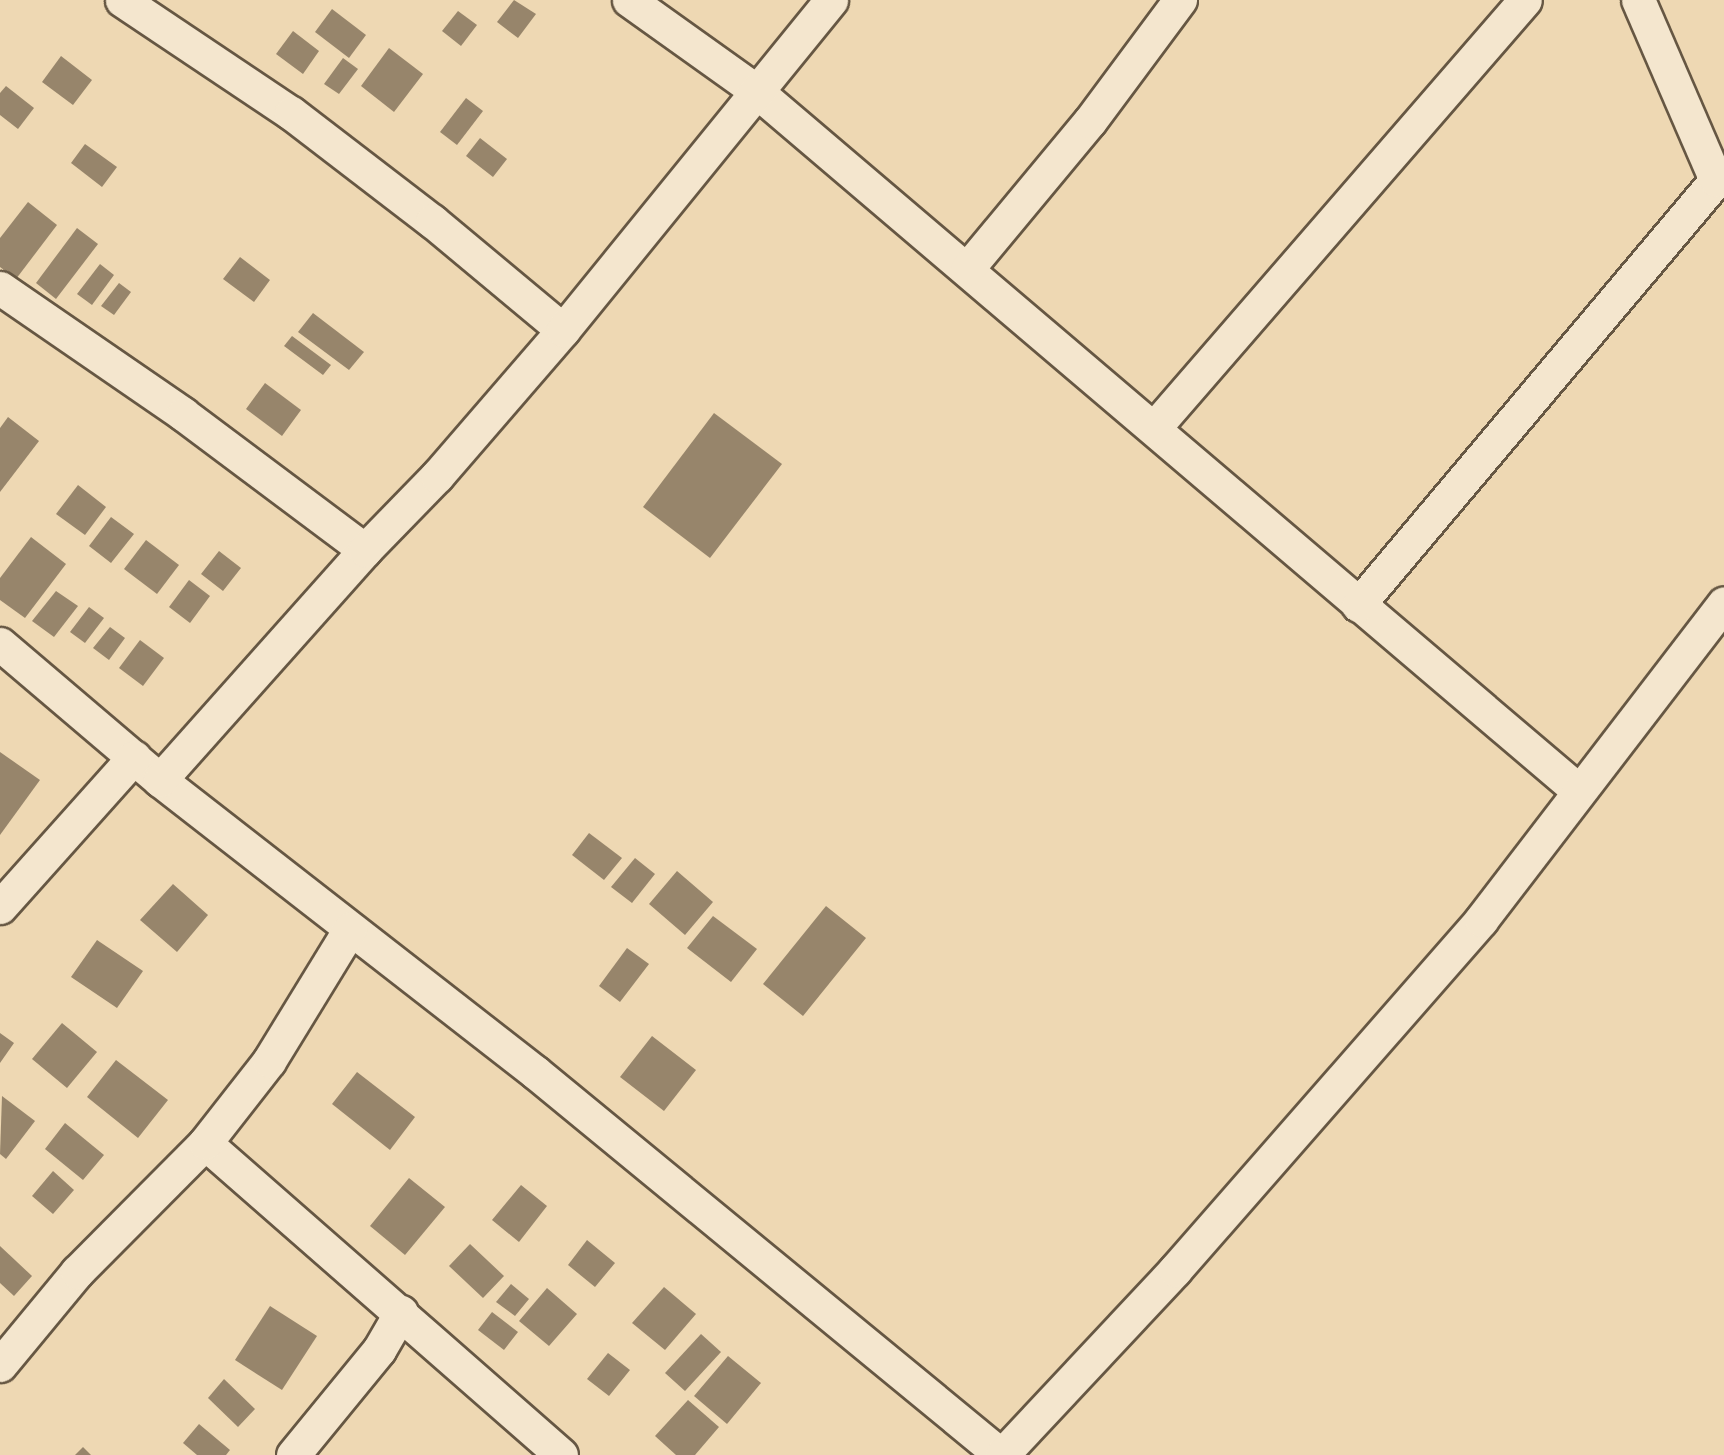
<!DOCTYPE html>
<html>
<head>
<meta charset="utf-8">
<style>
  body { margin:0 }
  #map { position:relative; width:1724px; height:1455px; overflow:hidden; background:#eed8b3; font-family:"IM FELL DW Pica",serif }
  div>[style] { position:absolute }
  .building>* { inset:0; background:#97856b }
  .roads { filter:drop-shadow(2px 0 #665743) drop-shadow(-2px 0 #665743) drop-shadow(0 2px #665743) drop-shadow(0 -2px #665743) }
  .minor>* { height:33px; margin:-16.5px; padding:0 16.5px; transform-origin:16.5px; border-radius:16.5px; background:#f4e6ce }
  span { translate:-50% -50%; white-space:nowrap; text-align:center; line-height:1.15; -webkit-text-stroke:4.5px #f4e6ce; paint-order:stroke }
</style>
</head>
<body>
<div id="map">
  <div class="building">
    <div style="clip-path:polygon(514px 0,536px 14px,518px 38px,497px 22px)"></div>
    <div style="clip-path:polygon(332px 9px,366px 35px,349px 58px,315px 32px)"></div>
    <div style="clip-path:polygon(458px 11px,477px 25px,461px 46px,442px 31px)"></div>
    <div style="clip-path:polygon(293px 31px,319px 51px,303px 74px,276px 54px)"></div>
    <div style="clip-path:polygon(389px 48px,423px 74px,394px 112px,361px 86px)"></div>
    <div style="clip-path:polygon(61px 56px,92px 80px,73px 105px,42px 82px)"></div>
    <div style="clip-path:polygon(343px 58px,358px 69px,339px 94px,324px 84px)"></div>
    <div style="clip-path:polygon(6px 86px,34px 108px,18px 129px,0 115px,0 93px)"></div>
    <div style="clip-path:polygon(466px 98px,483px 111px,457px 145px,440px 132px)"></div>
    <div style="clip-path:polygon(480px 138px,507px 159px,493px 177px,466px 156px)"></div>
    <div style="clip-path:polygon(85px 144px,117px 167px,102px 187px,71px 163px)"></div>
    <div style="clip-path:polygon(28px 202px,57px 225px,16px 279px,0 267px,0 238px)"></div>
    <div style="clip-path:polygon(77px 228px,98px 244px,56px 299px,36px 283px)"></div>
    <div style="clip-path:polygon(240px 257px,270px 280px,254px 302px,223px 279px)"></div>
    <div style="clip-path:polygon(100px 264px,114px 275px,92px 305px,77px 294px)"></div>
    <div style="clip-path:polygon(119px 283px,131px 292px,114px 315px,101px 306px)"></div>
    <div style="clip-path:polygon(313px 313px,364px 352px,349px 370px,298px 332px)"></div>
    <div style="clip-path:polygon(292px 336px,331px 365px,323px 375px,284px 346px)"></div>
    <div style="clip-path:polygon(265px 383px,301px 410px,282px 436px,246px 409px)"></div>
    <div style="clip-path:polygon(714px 413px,782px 464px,710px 558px,643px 507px)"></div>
    <div style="clip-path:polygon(8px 417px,39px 441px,0 492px,0 428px)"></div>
    <div style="clip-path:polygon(78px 485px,106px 507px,85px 535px,56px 514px)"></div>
    <div style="clip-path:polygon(111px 517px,134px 534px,111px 563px,89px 546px)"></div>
    <div style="clip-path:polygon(31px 537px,66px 564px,25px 618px,0 600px,0 578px)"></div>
    <div style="clip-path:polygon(146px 540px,179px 565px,157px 594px,124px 569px)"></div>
    <div style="clip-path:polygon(219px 551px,241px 568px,223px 591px,201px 574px)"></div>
    <div style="clip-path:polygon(189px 580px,210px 596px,190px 623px,169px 607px)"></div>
    <div style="clip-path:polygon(56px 591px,78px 606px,54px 637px,32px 621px)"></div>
    <div style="clip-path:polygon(89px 607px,104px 618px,85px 643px,70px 632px)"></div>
    <div style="clip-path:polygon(110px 627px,125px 638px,109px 660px,93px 648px)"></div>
    <div style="clip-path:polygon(140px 640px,164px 658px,143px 686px,119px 668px)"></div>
    <div style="clip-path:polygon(0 752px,40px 780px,0 835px)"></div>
    <div style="clip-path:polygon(589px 833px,622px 858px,604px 880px,572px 855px)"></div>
    <div style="clip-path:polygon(635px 858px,655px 874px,632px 903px,611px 887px)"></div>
    <div style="clip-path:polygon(677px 871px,713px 902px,685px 935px,649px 904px)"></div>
    <div style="clip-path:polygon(173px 884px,208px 915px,177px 952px,140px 920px)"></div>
    <div style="clip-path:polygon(826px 906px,866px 938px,803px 1016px,763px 984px)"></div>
    <div style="clip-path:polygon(713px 916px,757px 949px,731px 982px,687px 948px)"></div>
    <div style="clip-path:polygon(97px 940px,143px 971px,117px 1008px,71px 977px)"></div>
    <div style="clip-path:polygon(627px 948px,649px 964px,620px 1002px,599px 986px)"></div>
    <div style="clip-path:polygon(62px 1023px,97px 1052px,67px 1088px,32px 1059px)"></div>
    <div style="clip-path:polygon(0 1033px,14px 1043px,0 1063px)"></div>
    <div style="clip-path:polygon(652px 1036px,696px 1070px,664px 1111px,620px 1077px)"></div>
    <div style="clip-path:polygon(116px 1060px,168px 1100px,138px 1138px,87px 1097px)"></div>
    <div style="clip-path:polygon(357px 1072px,415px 1117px,390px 1150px,332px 1104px)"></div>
    <div style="clip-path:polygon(2px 1096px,35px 1121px,6px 1159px,0 1154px)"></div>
    <div style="clip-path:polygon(65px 1123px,104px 1155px,83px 1180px,45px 1149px)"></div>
    <div style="clip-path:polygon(53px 1171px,74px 1190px,53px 1214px,32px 1196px)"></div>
    <div style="clip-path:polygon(409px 1178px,445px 1207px,405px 1255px,370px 1226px)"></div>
    <div style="clip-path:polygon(521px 1185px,547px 1206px,519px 1242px,492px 1220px)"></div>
    <div style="clip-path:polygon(587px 1240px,615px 1263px,595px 1287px,568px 1265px)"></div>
    <div style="clip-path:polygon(470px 1244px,504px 1276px,483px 1298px,449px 1266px)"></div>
    <div style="clip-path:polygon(0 1246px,32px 1276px,14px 1296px,0 1283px)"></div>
    <div style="clip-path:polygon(511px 1284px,529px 1299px,515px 1316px,496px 1302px)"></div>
    <div style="clip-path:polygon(664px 1287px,696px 1314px,665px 1350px,632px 1323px)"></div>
    <div style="clip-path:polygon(547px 1288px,577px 1314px,549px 1346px,519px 1321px)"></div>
    <div style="clip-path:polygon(270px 1306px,317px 1336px,282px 1390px,235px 1360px)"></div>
    <div style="clip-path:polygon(492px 1312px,518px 1332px,504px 1350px,478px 1330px)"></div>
    <div style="clip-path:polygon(701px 1334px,721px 1352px,685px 1391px,665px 1373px)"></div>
    <div style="clip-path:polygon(608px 1353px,630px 1370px,609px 1396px,587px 1379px)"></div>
    <div style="clip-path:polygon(728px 1356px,761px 1383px,727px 1424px,694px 1396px)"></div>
    <div style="clip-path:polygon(224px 1379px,255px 1409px,238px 1427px,208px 1398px)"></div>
    <div style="clip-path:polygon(688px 1400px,719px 1427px,695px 1455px,676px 1455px,655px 1436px)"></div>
    <div style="clip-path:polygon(199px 1424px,230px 1450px,226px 1455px,197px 1455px,183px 1443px)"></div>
    <div style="clip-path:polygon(83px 1447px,91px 1455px,75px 1455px)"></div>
  </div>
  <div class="roads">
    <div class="minor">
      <div style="left:122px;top:0;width:203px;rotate:33.8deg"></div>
      <div style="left:291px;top:113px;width:178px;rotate:37.5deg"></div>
      <div style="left:432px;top:221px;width:170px;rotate:39.8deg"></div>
      <div style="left:629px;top:0;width:155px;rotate:35.5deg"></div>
      <div style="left:755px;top:90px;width:1082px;rotate:40.39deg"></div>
      <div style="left:967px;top:269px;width:192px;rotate:-50.3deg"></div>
      <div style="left:1090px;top:121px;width:151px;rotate:-53.4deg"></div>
      <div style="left:0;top:288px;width:222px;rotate:34.5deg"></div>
      <div style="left:183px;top:414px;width:227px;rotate:36.8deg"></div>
      <div style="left:1154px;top:428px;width:566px;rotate:-49.08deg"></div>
      <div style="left:1358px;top:605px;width:556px;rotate:-49.89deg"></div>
      <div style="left:1716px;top:180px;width:196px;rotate:-113.4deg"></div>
      <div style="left:0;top:644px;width:210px;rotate:40.4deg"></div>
      <div style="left:160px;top:780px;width:475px;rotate:37.9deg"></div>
      <div style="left:535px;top:1072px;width:603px;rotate:39.42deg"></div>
      <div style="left:160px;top:780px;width:308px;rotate:-48.3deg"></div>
      <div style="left:365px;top:550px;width:103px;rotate:-45.8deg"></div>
      <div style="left:437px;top:476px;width:193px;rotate:-49.2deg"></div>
      <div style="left:563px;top:330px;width:425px;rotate:-50.9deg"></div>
      <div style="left:0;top:907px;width:201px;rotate:-48.2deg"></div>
      <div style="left:205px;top:1143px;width:473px;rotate:41.2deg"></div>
      <div style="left:0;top:1365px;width:121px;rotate:-50.4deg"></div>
      <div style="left:77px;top:1272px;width:182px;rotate:-45.2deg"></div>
      <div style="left:205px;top:1143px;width:104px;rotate:-52deg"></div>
      <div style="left:269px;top:1061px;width:155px;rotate:-58.5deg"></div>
      <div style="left:293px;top:1455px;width:136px;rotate:-50.7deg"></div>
      <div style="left:379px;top:1350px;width:44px;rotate:-59.9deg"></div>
      <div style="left:1002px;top:1455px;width:253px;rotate:-46.9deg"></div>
      <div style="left:1175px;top:1270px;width:465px;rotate:-48.8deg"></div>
      <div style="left:1481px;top:920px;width:399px;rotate:-52.5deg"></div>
    </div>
  </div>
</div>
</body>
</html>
